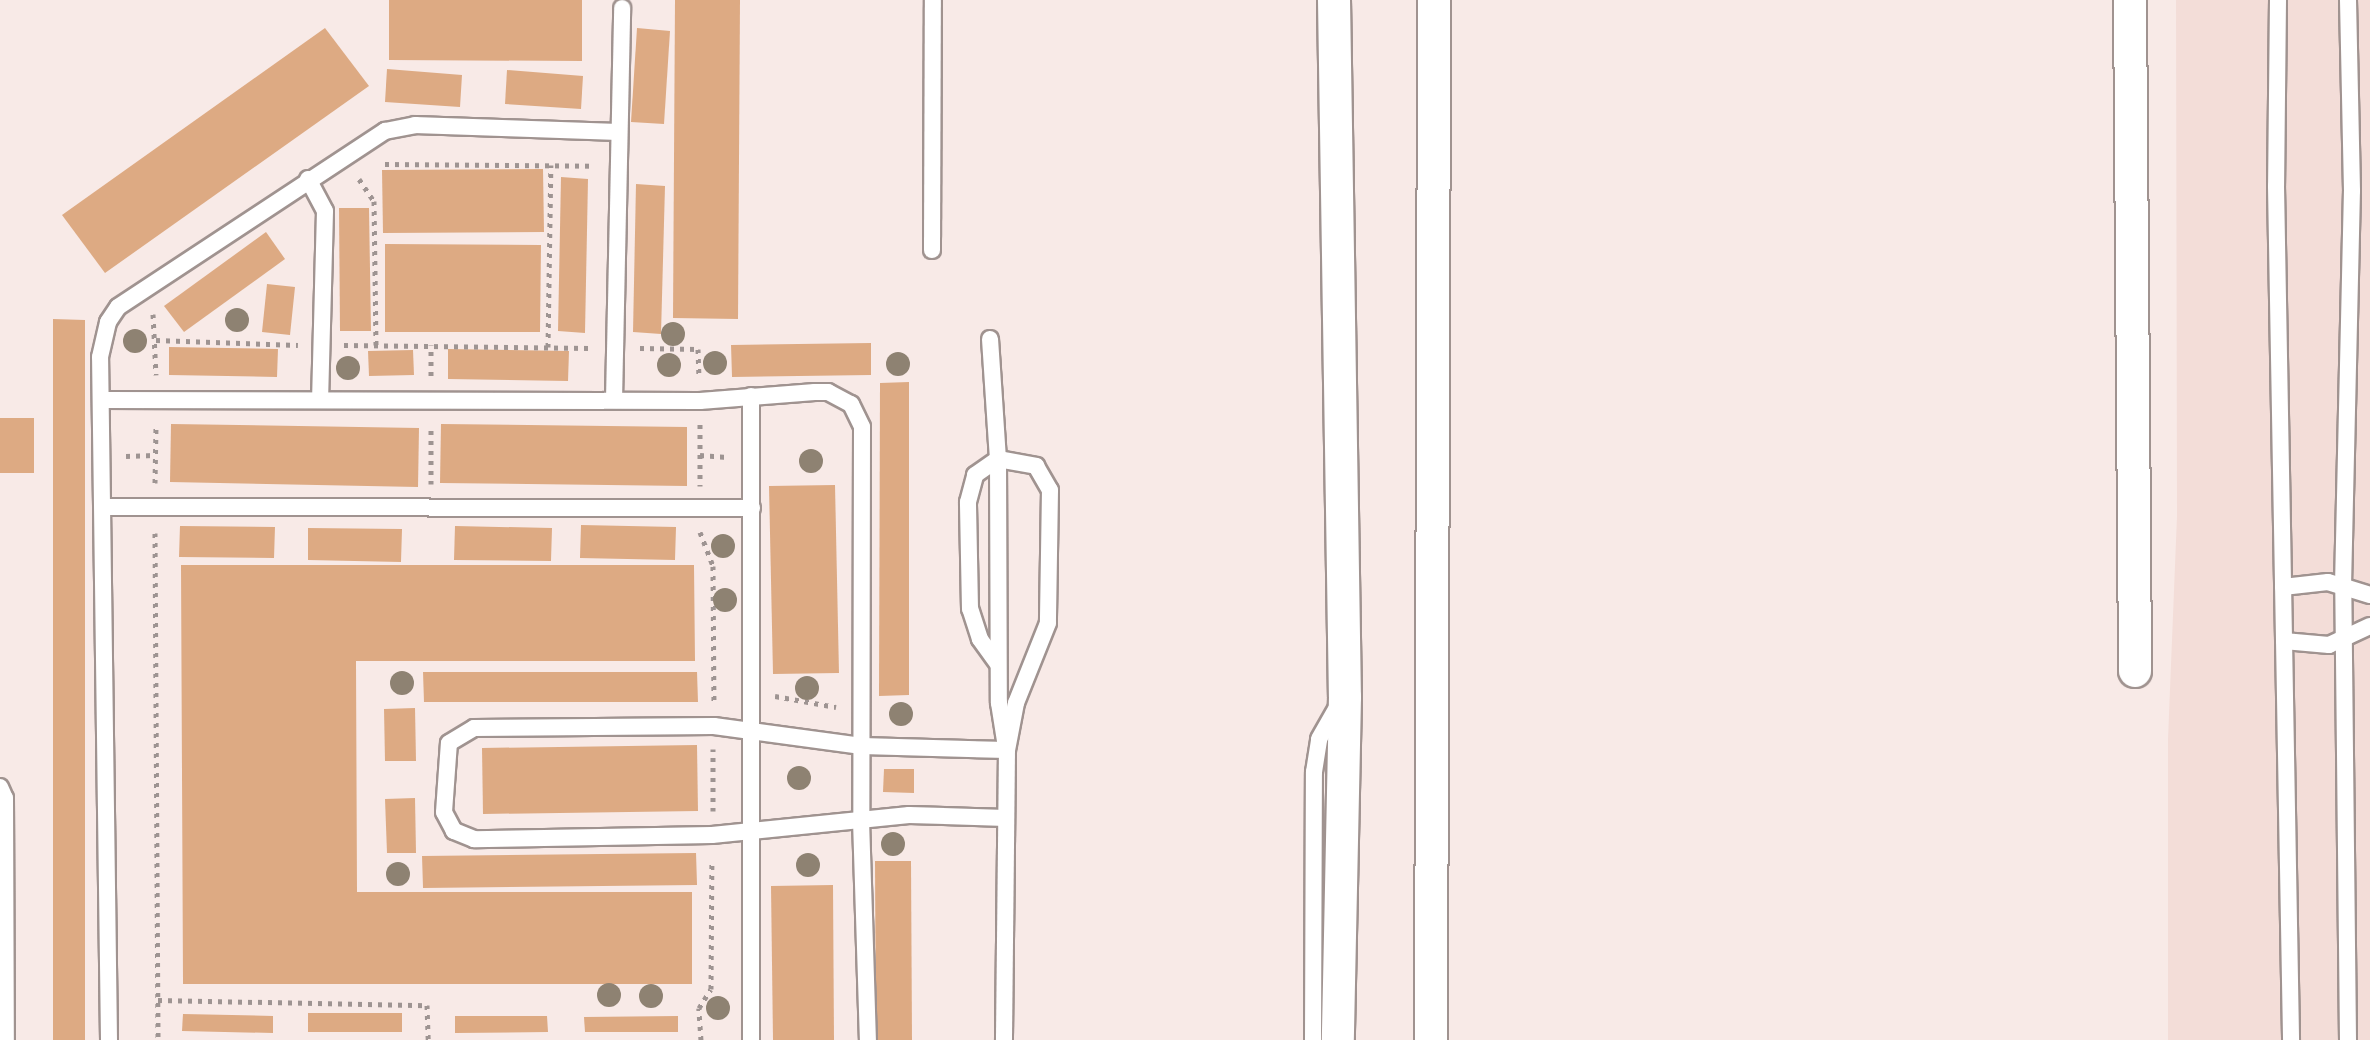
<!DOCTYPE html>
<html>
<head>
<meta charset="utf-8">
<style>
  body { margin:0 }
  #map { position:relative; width:2370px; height:1040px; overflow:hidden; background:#f8eae7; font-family:"Nunito Sans",sans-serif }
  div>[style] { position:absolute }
  .built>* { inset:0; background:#f3ddd8 }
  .building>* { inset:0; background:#ddaa83 }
  .path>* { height:5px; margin-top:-2.5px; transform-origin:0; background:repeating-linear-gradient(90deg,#9e9492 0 4px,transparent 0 10px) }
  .roads { filter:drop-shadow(2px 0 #a09390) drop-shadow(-2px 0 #a09390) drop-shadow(0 2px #a09390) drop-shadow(0 -2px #a09390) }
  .lane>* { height:16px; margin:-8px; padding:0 8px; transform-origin:8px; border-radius:8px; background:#fff }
  .street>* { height:32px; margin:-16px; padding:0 16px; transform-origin:16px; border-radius:16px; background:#fff }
  .trees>* { width:24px; height:24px; margin:-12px; border-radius:50%; background:#8e8272 }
  span { translate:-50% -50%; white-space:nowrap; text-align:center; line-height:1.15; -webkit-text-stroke:8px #fdfbfa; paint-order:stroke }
</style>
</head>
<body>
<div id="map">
  <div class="built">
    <div style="clip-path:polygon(2176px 0,2370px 0,2370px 1040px,2168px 1040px,2168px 739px,2177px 516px)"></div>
  </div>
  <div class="building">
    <div style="clip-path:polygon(389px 0,582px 0,582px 61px,389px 60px)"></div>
    <div style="clip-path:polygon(675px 0,740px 0,738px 319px,673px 318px)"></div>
    <div style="clip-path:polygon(325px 28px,369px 86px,105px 273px,62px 215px)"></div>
    <div style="clip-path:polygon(637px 28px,670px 31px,664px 124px,631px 122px)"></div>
    <div style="clip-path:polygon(387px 69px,462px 75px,460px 107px,385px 102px)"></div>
    <div style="clip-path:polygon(507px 70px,583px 76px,581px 109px,505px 104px)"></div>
    <div style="clip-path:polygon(543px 169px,544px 232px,383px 233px,382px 170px)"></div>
    <div style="clip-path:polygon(561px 177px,588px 179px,585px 333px,558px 331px)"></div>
    <div style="clip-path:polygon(636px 184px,665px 186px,661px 334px,633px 332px)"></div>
    <div style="clip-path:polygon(339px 208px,369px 208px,371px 331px,340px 331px)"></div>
    <div style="clip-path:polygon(266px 232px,285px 259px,184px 332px,164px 306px)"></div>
    <div style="clip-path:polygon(385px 244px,541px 245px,540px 332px,385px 332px)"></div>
    <div style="clip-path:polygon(267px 284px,295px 287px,290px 335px,262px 332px)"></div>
    <div style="clip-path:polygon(53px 319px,85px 320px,85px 1040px,53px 1040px)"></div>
    <div style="clip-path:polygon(871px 343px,871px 375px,732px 377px,731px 345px)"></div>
    <div style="clip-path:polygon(169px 347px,278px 349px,277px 377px,169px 375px)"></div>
    <div style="clip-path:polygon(448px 349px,569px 351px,568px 381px,448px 379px)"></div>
    <div style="clip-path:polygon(413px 350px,414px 375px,369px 376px,368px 351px)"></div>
    <div style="clip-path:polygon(909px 382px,909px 695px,879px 696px,880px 383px)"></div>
    <div style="clip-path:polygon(0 418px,34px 418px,34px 473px,0 473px)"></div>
    <div style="clip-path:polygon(171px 424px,419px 428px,418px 487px,170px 482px)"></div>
    <div style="clip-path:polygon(441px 424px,687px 427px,687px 486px,440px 483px)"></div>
    <div style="clip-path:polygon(835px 485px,839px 673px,773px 674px,769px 486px)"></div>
    <div style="clip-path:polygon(581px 525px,676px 527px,675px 560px,580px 558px)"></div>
    <div style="clip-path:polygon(180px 526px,275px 527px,274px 558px,179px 557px)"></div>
    <div style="clip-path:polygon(455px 526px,552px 528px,551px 561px,454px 560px)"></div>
    <div style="clip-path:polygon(308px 528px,402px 529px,401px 562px,308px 560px)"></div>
    <div style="clip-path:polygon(181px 565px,694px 565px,695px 661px,356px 661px,357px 892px,692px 892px,692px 984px,183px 984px)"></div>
    <div style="clip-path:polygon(423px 672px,697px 672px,698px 702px,424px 702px)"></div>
    <div style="clip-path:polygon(415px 708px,416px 761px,385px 761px,384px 709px)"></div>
    <div style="clip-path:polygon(697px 745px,698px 811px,483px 814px,482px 748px)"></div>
    <div style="clip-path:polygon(884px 769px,914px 769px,914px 793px,883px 792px)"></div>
    <div style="clip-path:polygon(415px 798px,416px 853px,387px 853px,385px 799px)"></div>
    <div style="clip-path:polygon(696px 853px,697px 885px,423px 888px,422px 856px)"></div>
    <div style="clip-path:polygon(875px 861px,911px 861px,912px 1040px,876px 1040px)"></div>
    <div style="clip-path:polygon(833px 885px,834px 1040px,773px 1040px,771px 886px)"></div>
    <div style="clip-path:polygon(308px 1013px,402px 1013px,402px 1032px,308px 1032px)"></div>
    <div style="clip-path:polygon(183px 1014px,273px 1016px,273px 1033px,182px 1031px)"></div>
    <div style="clip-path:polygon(455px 1016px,547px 1016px,548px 1032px,455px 1033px)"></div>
    <div style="clip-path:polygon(678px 1016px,678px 1032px,585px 1032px,584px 1017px)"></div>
  </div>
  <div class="path">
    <div style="left:385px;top:164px;width:210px;rotate:0.5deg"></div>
    <div style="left:359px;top:179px;width:27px;rotate:56deg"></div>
    <div style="left:374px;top:201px;width:144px;rotate:89.2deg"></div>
    <div style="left:153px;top:314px;width:61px;rotate:87.2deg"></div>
    <div style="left:156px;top:340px;width:142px;rotate:2deg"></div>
    <div style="left:344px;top:345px;width:246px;rotate:0.7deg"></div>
    <div style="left:548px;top:347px;width:182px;rotate:-89.1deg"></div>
    <div style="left:640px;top:348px;width:58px;rotate:1deg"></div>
    <div style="left:698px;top:349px;width:29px;rotate:88deg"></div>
    <div style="left:431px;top:376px;width:31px;rotate:-90deg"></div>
    <div style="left:700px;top:424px;width:62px;rotate:90deg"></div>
    <div style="left:700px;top:455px;width:27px;rotate:4deg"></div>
    <div style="left:126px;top:456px;width:29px;rotate:-2deg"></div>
    <div style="left:155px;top:483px;width:58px;rotate:-89deg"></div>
    <div style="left:431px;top:484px;width:58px;rotate:-90deg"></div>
    <div style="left:700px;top:532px;width:36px;rotate:69deg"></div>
    <div style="left:713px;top:566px;width:137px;rotate:89.6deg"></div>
    <div style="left:155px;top:533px;width:507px;rotate:89.66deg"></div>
    <div style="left:775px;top:696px;width:62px;rotate:10.2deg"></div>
    <div style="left:713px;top:811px;width:62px;rotate:-90deg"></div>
    <div style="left:158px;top:1000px;width:269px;rotate:1.1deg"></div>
    <div style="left:427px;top:1005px;width:35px;rotate:88deg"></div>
    <div style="left:701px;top:1040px;width:32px;rotate:-94deg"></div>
    <div style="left:699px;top:1008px;width:22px;rotate:-58deg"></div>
    <div style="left:711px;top:989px;width:128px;rotate:-89.6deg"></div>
  </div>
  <div class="roads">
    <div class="lane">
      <div style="left:2278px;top:0;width:186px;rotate:90.6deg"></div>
      <div style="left:2276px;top:186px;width:854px;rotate:88.99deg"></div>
      <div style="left:308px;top:179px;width:36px;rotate:62deg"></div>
      <div style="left:325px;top:211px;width:189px;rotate:91.5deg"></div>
      <div style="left:932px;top:250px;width:250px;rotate:-89.8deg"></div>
      <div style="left:990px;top:339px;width:120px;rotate:86.2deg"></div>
      <div style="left:998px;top:459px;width:244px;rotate:89.8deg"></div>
      <div style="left:999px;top:703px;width:38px;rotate:81deg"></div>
      <div style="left:102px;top:400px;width:598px;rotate:0.1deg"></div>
      <div style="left:700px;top:401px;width:115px;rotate:-4.5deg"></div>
      <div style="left:815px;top:392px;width:13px"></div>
      <div style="left:828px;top:392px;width:26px;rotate:28deg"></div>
      <div style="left:851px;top:404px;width:25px;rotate:64deg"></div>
      <div style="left:862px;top:427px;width:393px;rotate:90.1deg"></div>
      <div style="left:861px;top:820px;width:220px;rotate:88.2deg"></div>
      <div style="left:614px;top:400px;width:392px;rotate:-88.8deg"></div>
      <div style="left:106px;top:507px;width:646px;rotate:0.09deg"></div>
      <div style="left:2283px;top:587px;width:45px;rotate:-6.3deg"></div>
      <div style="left:2328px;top:582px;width:44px;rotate:17.2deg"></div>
      <div style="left:2284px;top:641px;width:45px;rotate:5.1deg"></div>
      <div style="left:2329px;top:645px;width:45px;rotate:-24.9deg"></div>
      <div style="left:998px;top:664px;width:31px;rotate:-126deg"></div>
      <div style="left:980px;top:639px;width:32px;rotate:-108deg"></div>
      <div style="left:970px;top:609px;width:107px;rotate:-91.1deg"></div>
      <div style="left:968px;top:502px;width:28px;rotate:-75deg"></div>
      <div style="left:975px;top:475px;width:28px;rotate:-35deg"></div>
      <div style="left:998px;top:459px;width:39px;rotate:10deg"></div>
      <div style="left:1036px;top:466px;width:28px;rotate:60deg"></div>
      <div style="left:1050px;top:490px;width:133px;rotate:90.9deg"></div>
      <div style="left:1048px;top:623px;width:86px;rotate:111.8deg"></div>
      <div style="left:1016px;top:703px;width:48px;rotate:100.8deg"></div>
      <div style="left:1007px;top:750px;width:290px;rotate:90.6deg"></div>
      <div style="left:0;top:787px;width:12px;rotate:66deg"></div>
      <div style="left:5px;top:798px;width:242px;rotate:89.8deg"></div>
      <div style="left:1006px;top:818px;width:97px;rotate:-178.2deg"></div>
      <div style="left:909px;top:815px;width:198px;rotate:174.2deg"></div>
      <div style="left:712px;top:835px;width:238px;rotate:179deg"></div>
      <div style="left:474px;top:839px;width:22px;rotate:-158deg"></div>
      <div style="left:454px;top:831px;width:21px;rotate:-118deg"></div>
      <div style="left:444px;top:812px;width:69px;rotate:-85.9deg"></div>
      <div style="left:449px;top:743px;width:29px;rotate:-31deg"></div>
      <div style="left:474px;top:728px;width:240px;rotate:-0.5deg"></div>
      <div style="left:714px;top:726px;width:149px;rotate:7.7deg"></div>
      <div style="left:862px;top:746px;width:145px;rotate:1.6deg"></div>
      <div style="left:109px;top:1040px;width:683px;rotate:-90.75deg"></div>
      <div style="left:100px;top:357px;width:36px;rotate:-77deg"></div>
      <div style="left:108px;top:322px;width:18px;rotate:-56deg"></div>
      <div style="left:118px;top:307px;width:320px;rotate:-33.4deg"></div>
      <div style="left:385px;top:131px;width:31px;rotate:-11deg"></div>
      <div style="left:415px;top:125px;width:203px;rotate:2deg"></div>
      <div style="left:751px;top:1040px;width:644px;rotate:-90deg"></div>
      <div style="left:1313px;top:1040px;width:268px;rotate:-89.8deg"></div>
      <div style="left:1314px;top:772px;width:33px;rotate:-81deg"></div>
      <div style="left:1319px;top:739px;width:40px;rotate:-60.3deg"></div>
      <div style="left:2348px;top:1040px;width:454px;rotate:-90.6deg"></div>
      <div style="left:2343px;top:586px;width:395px;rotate:-88.7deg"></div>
      <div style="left:2352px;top:191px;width:191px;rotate:-91.2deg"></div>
    </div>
    <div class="street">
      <div style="left:1334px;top:0;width:697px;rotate:89.1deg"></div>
      <div style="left:1345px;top:697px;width:343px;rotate:91.2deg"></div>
      <div style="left:2130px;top:0;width:671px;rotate:89.57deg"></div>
      <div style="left:1431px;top:1040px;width:1040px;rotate:-89.83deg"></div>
    </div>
  </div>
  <div class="trees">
    <div style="left:237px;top:320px"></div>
    <div style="left:673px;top:334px"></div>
    <div style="left:135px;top:341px"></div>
    <div style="left:715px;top:363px"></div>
    <div style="left:898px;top:364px"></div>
    <div style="left:669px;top:365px"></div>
    <div style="left:348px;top:368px"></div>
    <div style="left:811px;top:461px"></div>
    <div style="left:723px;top:546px"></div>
    <div style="left:725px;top:600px"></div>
    <div style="left:402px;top:683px"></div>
    <div style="left:807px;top:688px"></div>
    <div style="left:901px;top:714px"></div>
    <div style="left:799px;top:778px"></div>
    <div style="left:893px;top:844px"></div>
    <div style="left:808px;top:865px"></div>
    <div style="left:398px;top:874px"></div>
    <div style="left:609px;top:995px"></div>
    <div style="left:651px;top:996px"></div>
    <div style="left:718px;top:1008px"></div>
  </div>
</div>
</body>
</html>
